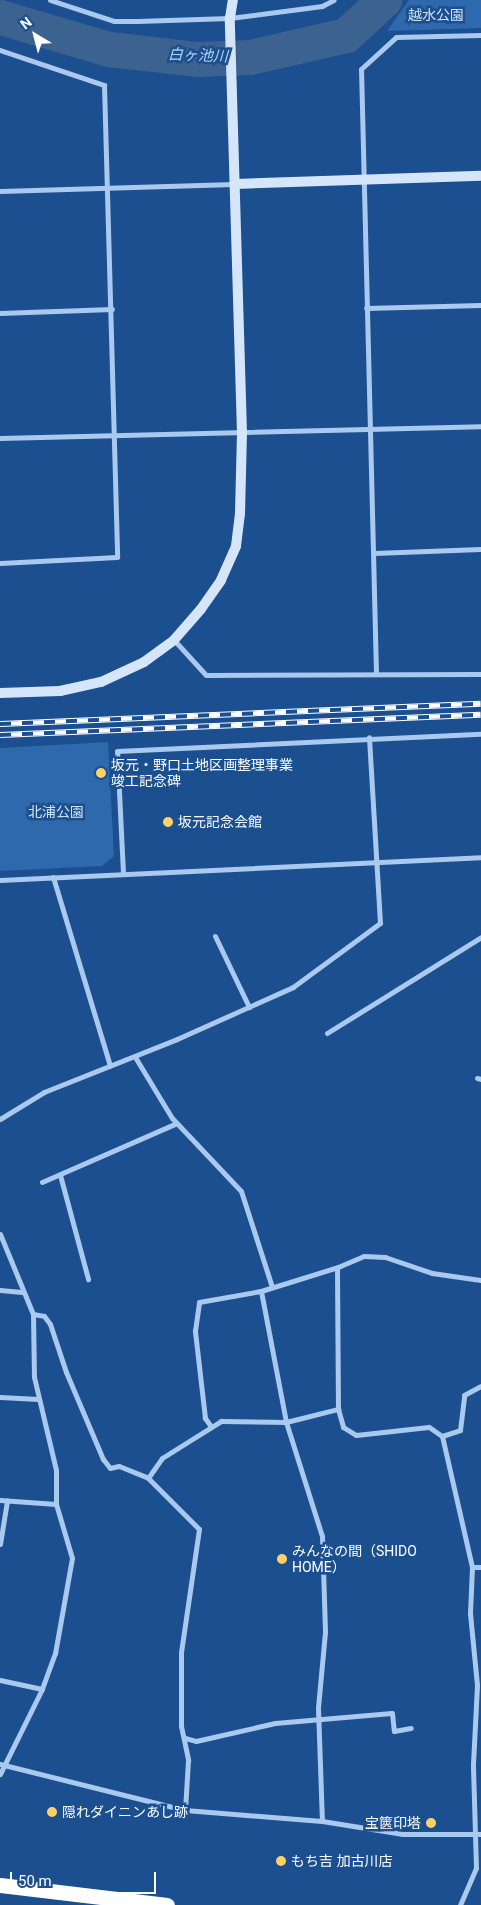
<!DOCTYPE html>
<html>
<head>
<meta charset="utf-8">
<style>
  body { margin:0 }
  #map { position:relative; width:481px; height:1905px; overflow:hidden; background:#1b4f8f; font-family:Roboto,"Noto Sans JP",sans-serif }
  div>[style] { position:absolute }
  .green>* { inset:0; background:#2e69ad }
  .river>* { height:35px; margin:-17.5px; padding:0 17.5px; transform-origin:17.5px; border-radius:17.5px; background:#3c6290 }
  .street>* { height:5px; margin:-2.5px; padding:0 2.5px; transform-origin:2.5px; border-radius:2.5px; background:#a9c9ee }
  .secondary>* { height:10px; margin:-5px; padding:0 5px; transform-origin:5px; border-radius:5px; background:#d6e6fa }
  .highway>* { height:15px; margin:-7.5px; padding:0 7.5px; transform-origin:7.5px; border-radius:7.5px; background:#fff }
  .rail>* { height:5.5px; margin-top:-2.75px; transform-origin:0; background:repeating-linear-gradient(90deg,#1b4f8f 0 11px,#fff 0 22px); box-sizing:border-box; border-block:1px solid #fff }
  .dots>* { width:14px; height:14px; translate:-50% -50%; box-sizing:border-box; border:2px solid #1b4f8f; border-radius:50% }
  span { translate:-50% -50%; white-space:nowrap; text-align:center; line-height:1.15; -webkit-text-stroke:5px #1b4f8f; paint-order:stroke }
  .park-label { font-size:14px; color:#cfe3fa }
  .poi-label { font-size:14px; color:#fff }
  .left { translate:0 -50%; text-align:left }
  .right { translate:-100% -50%; text-align:right }
  .water-label { font-size:15px; color:#b5d3f5; font-style:italic }
  .north { position:absolute; left:10px; top:10px; width:50px; height:50px; -webkit-text-stroke:4px #1b4f8f; paint-order:stroke; rotate:323deg; font-size:14px; font-weight:700; line-height:20px; text-align:center; color:#fff }
  .north::after { content:''; display:block; margin:auto; width:18px; height:22px; background:#fff; clip-path:polygon(50% 0,100% 100%,50% 72%,0 100%) }
  .scale { position:absolute; left:10px; top:1872px; width:146px; height:22px; box-sizing:border-box; border:2px solid #fff; border-top:0; padding-left:6px; font-size:15px; line-height:18px; white-space:nowrap; color:#fff; -webkit-text-stroke:4px #1b4f8f; paint-order:stroke }
</style>
</head>
<body>
<div id="map">
  <div class="green">
    <div style="clip-path:polygon(409px 0,481px 0,481px 28px,387px 31px)"></div>
    <div style="clip-path:polygon(108px 742px,114px 856px,102px 866px,0 871px,0 748px)"></div>
  </div>
  <div class="river">
    <div style="left:0;top:17px;width:114px;rotate:16.4deg"></div>
    <div style="left:109px;top:49px;width:90px;rotate:6.4deg"></div>
    <div style="left:198px;top:59px;width:52px;rotate:-2.2deg"></div>
    <div style="left:250px;top:57px;width:98px;rotate:-12.9deg"></div>
    <div style="left:346px;top:35px;width:52px;rotate:-42.6deg"></div>
  </div>
  <div class="street">
    <div style="left:50px;top:0;width:67px;rotate:18.2deg"></div>
    <div style="left:114px;top:21px;width:23px"></div>
    <div style="left:137px;top:21px;width:93px;rotate:-1.8deg"></div>
    <div style="left:230px;top:18px;width:93px;rotate:-7.4deg"></div>
    <div style="left:322px;top:6px;width:13px;rotate:-27deg"></div>
    <div style="left:0;top:50px;width:110px;rotate:18.6deg"></div>
    <div style="left:104px;top:85px;width:472px;rotate:88.4deg"></div>
    <div style="left:117px;top:557px;width:117px;rotate:177.1deg"></div>
    <div style="left:0;top:191px;width:234px;rotate:-1.7deg"></div>
    <div style="left:366px;top:308px;width:115px;rotate:-1.5deg"></div>
    <div style="left:0;top:313px;width:112px;rotate:-2deg"></div>
    <div style="left:0;top:438px;width:481px;rotate:-1.4deg"></div>
    <div style="left:374px;top:553px;width:107px;rotate:-2.1deg"></div>
    <div style="left:174px;top:640px;width:47px;rotate:47.6deg"></div>
    <div style="left:206px;top:675px;width:275px;rotate:-0.2deg"></div>
    <div style="left:376px;top:673px;width:604px;rotate:-91.42deg"></div>
    <div style="left:361px;top:69px;width:47px;rotate:-42.4deg"></div>
    <div style="left:396px;top:37px;width:85px;rotate:-1.3deg"></div>
    <div style="left:123px;top:873px;width:122px;rotate:-92.8deg"></div>
    <div style="left:117px;top:751px;width:364px;rotate:-2.7deg"></div>
    <div style="left:53px;top:877px;width:197px;rotate:73.2deg"></div>
    <div style="left:0;top:880px;width:482px;rotate:-2.7deg"></div>
    <div style="left:215px;top:936px;width:79px;rotate:64.4deg"></div>
    <div style="left:327px;top:1033px;width:181px;rotate:-31.9deg"></div>
    <div style="left:135px;top:1057px;width:71px;rotate:58.8deg"></div>
    <div style="left:172px;top:1118px;width:100px;rotate:46.6deg"></div>
    <div style="left:241px;top:1191px;width:101px;rotate:72.1deg"></div>
    <div style="left:477px;top:1078px;width:4px;rotate:14deg"></div>
    <div style="left:0;top:1119px;width:52px;rotate:-31.5deg"></div>
    <div style="left:44px;top:1092px;width:143px;rotate:-21.7deg"></div>
    <div style="left:177px;top:1039px;width:127px;rotate:-24.1deg"></div>
    <div style="left:293px;top:987px;width:108px;rotate:-36.3deg"></div>
    <div style="left:380px;top:923px;width:186px;rotate:-93.4deg"></div>
    <div style="left:60px;top:1175px;width:108px;rotate:74.9deg"></div>
    <div style="left:42px;top:1182px;width:147px;rotate:-23.6deg"></div>
    <div style="left:0;top:1234px;width:87px;rotate:67.6deg"></div>
    <div style="left:33px;top:1314px;width:63px;rotate:89.1deg"></div>
    <div style="left:34px;top:1377px;width:96px;rotate:76.7deg"></div>
    <div style="left:56px;top:1470px;width:34px;rotate:90deg"></div>
    <div style="left:56px;top:1504px;width:56px;rotate:73.5deg"></div>
    <div style="left:72px;top:1558px;width:97px;rotate:100.1deg"></div>
    <div style="left:55px;top:1653px;width:38px;rotate:110deg"></div>
    <div style="left:42px;top:1689px;width:95px;rotate:116.3deg"></div>
    <div style="left:337px;top:1268px;width:141px;rotate:89.6deg"></div>
    <div style="left:0;top:1290px;width:22px;rotate:5deg"></div>
    <div style="left:261px;top:1291px;width:133px;rotate:79.2deg"></div>
    <div style="left:286px;top:1422px;width:120px;rotate:72.5deg"></div>
    <div style="left:322px;top:1536px;width:96px;rotate:88.2deg"></div>
    <div style="left:325px;top:1632px;width:76px;rotate:95.3deg"></div>
    <div style="left:318px;top:1708px;width:113px;rotate:88deg"></div>
    <div style="left:33px;top:1314px;width:11px;rotate:10deg"></div>
    <div style="left:44px;top:1316px;width:10px;rotate:53deg"></div>
    <div style="left:50px;top:1324px;width:51px;rotate:71.6deg"></div>
    <div style="left:66px;top:1372px;width:95px;rotate:67deg"></div>
    <div style="left:103px;top:1459px;width:11px;rotate:52deg"></div>
    <div style="left:110px;top:1468px;width:9px;rotate:-13deg"></div>
    <div style="left:119px;top:1466px;width:31px;rotate:22deg"></div>
    <div style="left:148px;top:1478px;width:72px;rotate:45deg"></div>
    <div style="left:199px;top:1529px;width:124px;rotate:98.3deg"></div>
    <div style="left:181px;top:1652px;width:74px;rotate:90deg"></div>
    <div style="left:181px;top:1726px;width:35px;rotate:78deg"></div>
    <div style="left:188px;top:1760px;width:50px;rotate:93.4deg"></div>
    <div style="left:0;top:1397px;width:38px;rotate:3deg"></div>
    <div style="left:210px;top:1425px;width:9px;rotate:-126deg"></div>
    <div style="left:205px;top:1418px;width:88px;rotate:-96.6deg"></div>
    <div style="left:195px;top:1331px;width:29px;rotate:-82deg"></div>
    <div style="left:199px;top:1302px;width:63px;rotate:-10.1deg"></div>
    <div style="left:261px;top:1291px;width:81px;rotate:-17.3deg"></div>
    <div style="left:338px;top:1267px;width:28px;rotate:-23deg"></div>
    <div style="left:364px;top:1256px;width:21px;rotate:3deg"></div>
    <div style="left:385px;top:1257px;width:50px;rotate:18.8deg"></div>
    <div style="left:432px;top:1273px;width:49px;rotate:8.1deg"></div>
    <div style="left:442px;top:1436px;width:19px;rotate:-18deg"></div>
    <div style="left:460px;top:1430px;width:35px;rotate:-83deg"></div>
    <div style="left:464px;top:1395px;width:19px;rotate:-28deg"></div>
    <div style="left:148px;top:1478px;width:24px;rotate:-55deg"></div>
    <div style="left:162px;top:1458px;width:70px;rotate:-32.1deg"></div>
    <div style="left:221px;top:1421px;width:65px;rotate:0.9deg"></div>
    <div style="left:286px;top:1422px;width:54px;rotate:-14deg"></div>
    <div style="left:338px;top:1409px;width:19px;rotate:74deg"></div>
    <div style="left:343px;top:1427px;width:15px;rotate:32deg"></div>
    <div style="left:356px;top:1435px;width:73px;rotate:-6.3deg"></div>
    <div style="left:429px;top:1427px;width:16px;rotate:35deg"></div>
    <div style="left:442px;top:1436px;width:134px;rotate:77.1deg"></div>
    <div style="left:472px;top:1567px;width:9px"></div>
    <div style="left:0;top:1500px;width:56px;rotate:4.1deg"></div>
    <div style="left:0;top:1544px;width:44px;rotate:-80.8deg"></div>
    <div style="left:0;top:1680px;width:43px;rotate:12.1deg"></div>
    <div style="left:185px;top:1738px;width:11px;rotate:15deg"></div>
    <div style="left:196px;top:1741px;width:81px;rotate:-12.8deg"></div>
    <div style="left:275px;top:1723px;width:117px;rotate:-4.9deg"></div>
    <div style="left:392px;top:1713px;width:18px;rotate:84deg"></div>
    <div style="left:394px;top:1731px;width:17px;rotate:-10deg"></div>
    <div style="left:0;top:1764px;width:191px;rotate:14deg"></div>
    <div style="left:185px;top:1810px;width:137px;rotate:4.6deg"></div>
    <div style="left:322px;top:1821px;width:82px;rotate:9.1deg"></div>
    <div style="left:403px;top:1834px;width:78px"></div>
    <div style="left:460px;top:1905px;width:40px;rotate:-66.6deg"></div>
    <div style="left:476px;top:1868px;width:104px;rotate:-91.7deg"></div>
    <div style="left:473px;top:1764px;width:79px;rotate:-87.1deg"></div>
    <div style="left:477px;top:1685px;width:72px;rotate:-95.6deg"></div>
    <div style="left:470px;top:1613px;width:46px;rotate:-87.5deg"></div>
  </div>
  <div class="secondary">
    <div style="left:235px;top:184px;width:246px;rotate:-1.9deg"></div>
    <div style="left:0;top:693px;width:60px;rotate:-1.9deg"></div>
    <div style="left:60px;top:691px;width:42px;rotate:-12.4deg"></div>
    <div style="left:101px;top:682px;width:47px;rotate:-24.9deg"></div>
    <div style="left:144px;top:662px;width:37px;rotate:-36deg"></div>
    <div style="left:174px;top:640px;width:41px;rotate:-48.9deg"></div>
    <div style="left:201px;top:609px;width:35px;rotate:-55deg"></div>
    <div style="left:221px;top:580px;width:37px;rotate:-66deg"></div>
    <div style="left:236px;top:546px;width:32px;rotate:-83deg"></div>
    <div style="left:240px;top:514px;width:81px;rotate:-88.6deg"></div>
    <div style="left:242px;top:433px;width:415px;rotate:-91.7deg"></div>
    <div style="left:230px;top:18px;width:18px;rotate:-81deg"></div>
  </div>
  <div class="highway">
    <div style="left:0;top:1885px;width:168px;rotate:6.8deg"></div>
  </div>
  <div class="rail">
    <div style="left:0;top:724px;width:481px;rotate:-2.4deg"></div>
    <div style="left:0;top:735px;width:481px;rotate:-2.4deg"></div>
  </div>
  <div class="dots">
    <div style="left:101px;top:773px;background:#ffd166"></div>
    <div style="left:168px;top:822px;background:#ffd166"></div>
    <div style="left:282px;top:1559px;background:#ffd166"></div>
    <div style="left:52px;top:1812px;background:#ffd166"></div>
    <div style="left:431px;top:1823px;background:#ffd166"></div>
    <div style="left:281px;top:1861px;background:#ffd166"></div>
  </div>
  <div class="park-label">
    <span style="left:436px;top:15px">越水公園</span>
    <span style="left:56px;top:812px">北浦公園</span>
  </div>
  <div class="poi-label">
    <span class="left" style="left:111px;top:773px">坂元・野口土地区画整理事業<br>竣工記念碑</span>
    <span class="left" style="left:178px;top:822px">坂元記念会館</span>
    <span class="left" style="left:292px;top:1559px">みんなの間（SHIDO<br>HOME）</span>
    <span class="left" style="left:62px;top:1812px">隠れダイニンあし跡</span>
    <span class="right" style="left:421px;top:1823px">宝篋印塔</span>
    <span class="left" style="left:291px;top:1861px">もち吉 加古川店</span>
  </div>
  <div class="water-label">
    <span style="left:198px;top:56px;rotate:2deg">白ヶ池川</span>
  </div>
  <div class="north">N</div>
  <div class="scale">50 m</div>
</div>
</body>
</html>
